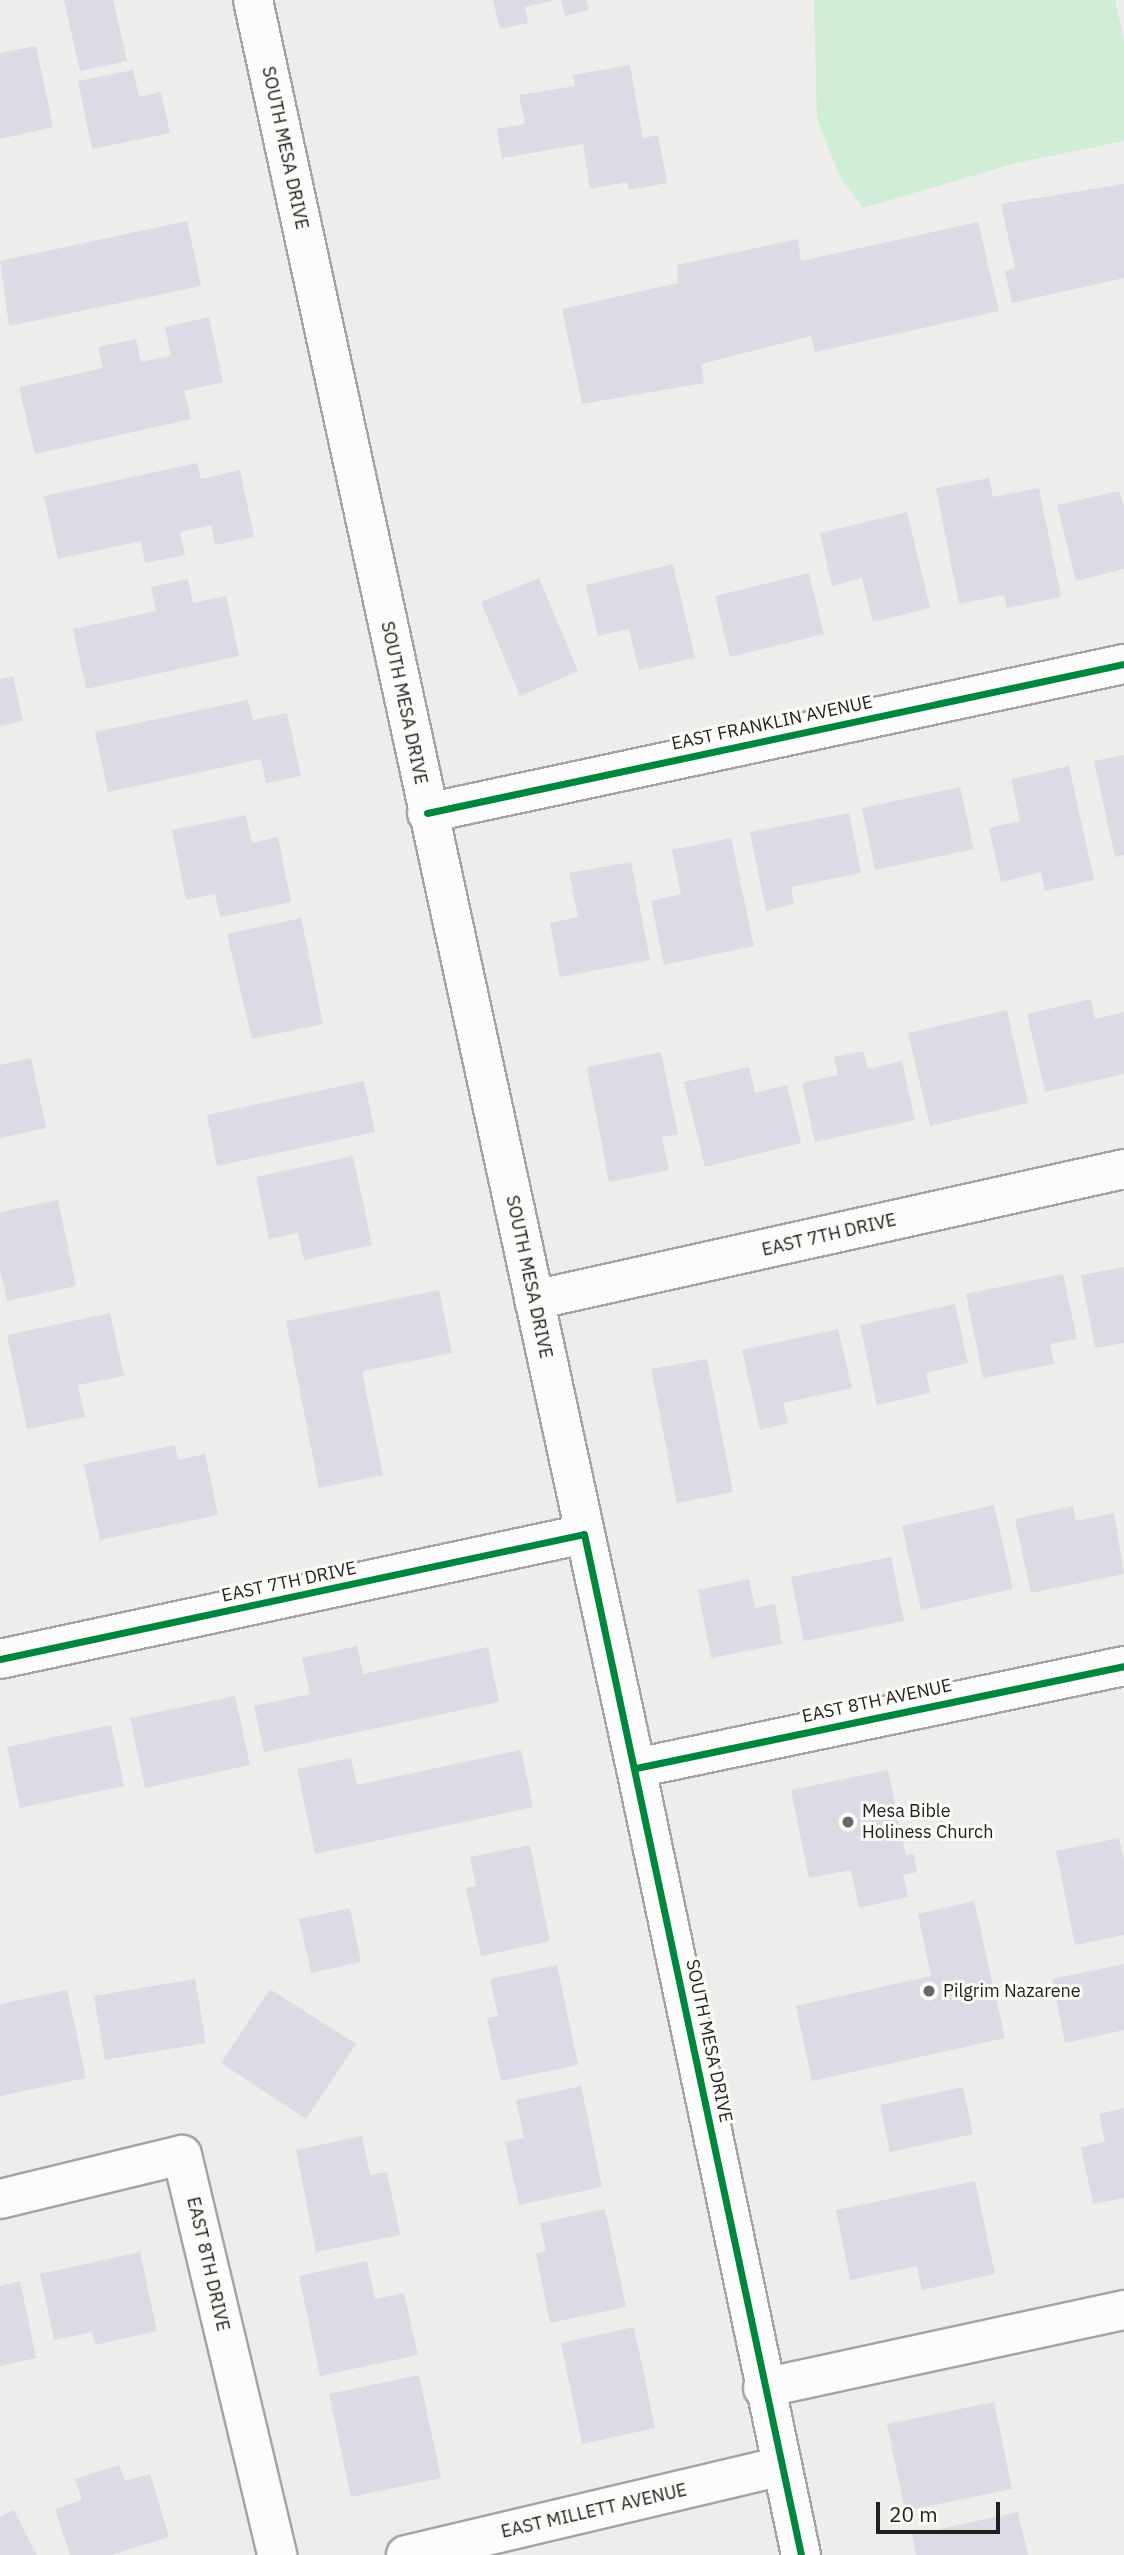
<!DOCTYPE html>
<html>
<head>
<meta charset="utf-8">
<style>
  body { margin:0 }
  #map { position:relative; width:1124px; height:2555px; overflow:hidden; background:#eeedeb; font-family:"IBM Plex Sans",sans-serif }
  div>[style] { position:absolute }
  .green>* { inset:0; background:#cfedd4 }
  .building>* { inset:0; background:#dcdae4 }
  .roads { filter:drop-shadow(2px 0 #a5a4a3) drop-shadow(-2px 0 #a5a4a3) drop-shadow(0 2px #a5a4a3) drop-shadow(0 -2px #a5a4a3) }
  .street>* { height:38px; margin:-19px; padding:0 19px; transform-origin:19px; border-radius:19px; background:#fcfcfc }
  .secondary>* { height:38px; margin:-19px; padding:0 19px; transform-origin:19px; border-radius:19px; background:#fcfcfc }
  .cycleway>* { height:7px; margin:-3.5px; padding:0 3.5px; transform-origin:3.5px; border-radius:3.5px; background:#00873e }
  .dots>* { width:19px; height:19px; translate:-50% -50%; box-sizing:border-box; border:4px solid #fcfbf8; border-radius:50% }
  span { translate:-50% -50%; white-space:nowrap; text-align:center; line-height:1.15; -webkit-text-stroke:6px #fcfbf8; paint-order:stroke }
  .street-label { font-size:18px; color:#1f1f1e }
  .poi-label { font-size:18px; color:#1f1f1e }
  .left { translate:0 -50%; text-align:left }
  .scale { position:absolute; left:876px; top:2502px; width:124px; height:32px; box-sizing:border-box; border:4px solid #1f1f1e; border-top:0; padding-left:9px; font-size:21px; line-height:24px; white-space:nowrap; color:#1f1f1e; -webkit-text-stroke:5px #fcfbf8; paint-order:stroke }
</style>
</head>
<body>
<div id="map">
  <div class="green">
    <div style="clip-path:polygon(814px 0,1115px 0,1124px 41px,1124px 141px,1016px 163px,863px 208px,839px 175px,817px 119px)"></div>
  </div>
  <div class="building">
    <div style="clip-path:polygon(64px 0,113px 0,127px 61px,80px 71px)"></div>
    <div style="clip-path:polygon(493px 0,552px 0,552px 1px,525px 7px,528px 23px,500px 29px)"></div>
    <div style="clip-path:polygon(561px 0,586px 0,589px 10px,565px 16px)"></div>
    <div style="clip-path:polygon(36px 46px,53px 127px,0 139px,0 53px)"></div>
    <div style="clip-path:polygon(630px 65px,643px 138px,658px 135px,667px 183px,629px 190px,627px 182px,590px 189px,583px 144px,502px 158px,497px 129px,525px 124px,519px 95px,575px 86px,573px 75px)"></div>
    <div style="clip-path:polygon(133px 70px,139px 97px,161px 92px,170px 133px,92px 149px,78px 81px)"></div>
    <div style="clip-path:polygon(1124px 184px,1124px 278px,1012px 303px,1005px 271px,1015px 268px,1001px 204px)"></div>
    <div style="clip-path:polygon(187px 221px,201px 286px,9px 326px,0 261px)"></div>
    <div style="clip-path:polygon(978px 222px,999px 311px,815px 352px,811px 336px,701px 364px,704px 383px,582px 404px,562px 309px,678px 283px,677px 265px,798px 239px,801px 261px)"></div>
    <div style="clip-path:polygon(209px 317px,223px 382px,184px 391px,191px 419px,35px 454px,19px 387px,103px 368px,98px 347px,136px 339px,141px 362px,171px 356px,165px 327px)"></div>
    <div style="clip-path:polygon(197px 463px,201px 479px,240px 470px,254px 537px,215px 545px,211px 525px,180px 532px,185px 555px,145px 563px,141px 541px,58px 559px,44px 496px)"></div>
    <div style="clip-path:polygon(989px 478px,993px 497px,1039px 488px,1061px 597px,1007px 608px,1004px 595px,959px 604px,936px 488px)"></div>
    <div style="clip-path:polygon(1119px 491px,1124px 507px,1124px 569px,1076px 581px,1057px 505px)"></div>
    <div style="clip-path:polygon(907px 512px,930px 608px,873px 622px,862px 578px,832px 586px,820px 533px)"></div>
    <div style="clip-path:polygon(673px 564px,695px 658px,639px 670px,629px 629px,598px 636px,586px 585px)"></div>
    <div style="clip-path:polygon(809px 573px,824px 634px,730px 657px,715px 596px)"></div>
    <div style="clip-path:polygon(539px 578px,578px 671px,520px 696px,481px 602px)"></div>
    <div style="clip-path:polygon(188px 579px,193px 603px,226px 596px,239px 656px,86px 689px,73px 629px,156px 611px,151px 587px)"></div>
    <div style="clip-path:polygon(13px 676px,23px 721px,0 726px,0 679px)"></div>
    <div style="clip-path:polygon(248px 700px,253px 720px,287px 713px,301px 776px,266px 783px,261px 759px,108px 792px,95px 732px)"></div>
    <div style="clip-path:polygon(1124px 755px,1124px 855px,1115px 857px,1094px 761px)"></div>
    <div style="clip-path:polygon(1069px 766px,1094px 880px,1045px 891px,1041px 872px,1001px 882px,989px 828px,1020px 821px,1011px 779px)"></div>
    <div style="clip-path:polygon(960px 787px,974px 849px,875px 870px,862px 808px)"></div>
    <div style="clip-path:polygon(849px 813px,861px 873px,791px 887px,794px 904px,766px 911px,750px 832px)"></div>
    <div style="clip-path:polygon(246px 815px,252px 843px,278px 837px,291px 902px,220px 917px,215px 894px,186px 900px,172px 830px)"></div>
    <div style="clip-path:polygon(731px 838px,754px 946px,664px 965px,651px 901px,681px 894px,672px 850px)"></div>
    <div style="clip-path:polygon(631px 862px,650px 960px,560px 977px,550px 923px,578px 917px,569px 873px)"></div>
    <div style="clip-path:polygon(301px 918px,323px 1024px,252px 1039px,227px 934px)"></div>
    <div style="clip-path:polygon(1091px 999px,1095px 1019px,1124px 1012px,1124px 1074px,1045px 1092px,1027px 1014px)"></div>
    <div style="clip-path:polygon(1007px 1010px,1028px 1103px,930px 1126px,908px 1033px)"></div>
    <div style="clip-path:polygon(863px 1051px,868px 1069px,902px 1061px,915px 1120px,815px 1142px,802px 1083px,838px 1075px,834px 1057px)"></div>
    <div style="clip-path:polygon(661px 1052px,678px 1134px,662px 1137px,669px 1170px,609px 1182px,587px 1067px)"></div>
    <div style="clip-path:polygon(31px 1058px,46px 1128px,0 1138px,0 1065px)"></div>
    <div style="clip-path:polygon(749px 1067px,755px 1093px,787px 1085px,801px 1143px,705px 1167px,684px 1082px)"></div>
    <div style="clip-path:polygon(364px 1081px,375px 1132px,217px 1166px,207px 1115px)"></div>
    <div style="clip-path:polygon(353px 1156px,372px 1245px,304px 1260px,298px 1233px,269px 1239px,256px 1177px)"></div>
    <div style="clip-path:polygon(58px 1200px,76px 1286px,7px 1301px,0 1270px,0 1212px)"></div>
    <div style="clip-path:polygon(1124px 1267px,1124px 1343px,1095px 1348px,1081px 1275px)"></div>
    <div style="clip-path:polygon(1063px 1274px,1077px 1339px,1050px 1344px,1054px 1364px,983px 1378px,966px 1294px)"></div>
    <div style="clip-path:polygon(439px 1290px,452px 1353px,362px 1371px,383px 1475px,319px 1488px,286px 1321px)"></div>
    <div style="clip-path:polygon(955px 1304px,968px 1363px,926px 1373px,930px 1393px,877px 1405px,860px 1325px)"></div>
    <div style="clip-path:polygon(110px 1313px,124px 1376px,78px 1385px,85px 1417px,27px 1429px,7px 1335px)"></div>
    <div style="clip-path:polygon(838px 1329px,852px 1388px,783px 1403px,788px 1423px,760px 1430px,742px 1350px)"></div>
    <div style="clip-path:polygon(707px 1359px,733px 1492px,677px 1503px,651px 1369px)"></div>
    <div style="clip-path:polygon(175px 1445px,178px 1460px,205px 1454px,218px 1515px,100px 1540px,84px 1464px)"></div>
    <div style="clip-path:polygon(994px 1505px,1013px 1589px,921px 1610px,902px 1526px)"></div>
    <div style="clip-path:polygon(1073px 1506px,1076px 1521px,1114px 1513px,1124px 1574px,1031px 1593px,1015px 1519px)"></div>
    <div style="clip-path:polygon(891px 1557px,904px 1621px,804px 1641px,791px 1577px)"></div>
    <div style="clip-path:polygon(749px 1579px,755px 1608px,775px 1604px,782px 1644px,711px 1658px,698px 1590px)"></div>
    <div style="clip-path:polygon(357px 1646px,363px 1674px,488px 1647px,499px 1702px,264px 1752px,254px 1706px,310px 1694px,302px 1658px)"></div>
    <div style="clip-path:polygon(235px 1696px,250px 1765px,145px 1788px,130px 1718px)"></div>
    <div style="clip-path:polygon(111px 1725px,124px 1786px,20px 1808px,7px 1747px)"></div>
    <div style="clip-path:polygon(521px 1750px,533px 1807px,315px 1854px,297px 1769px,351px 1758px,357px 1785px)"></div>
    <div style="clip-path:polygon(888px 1770px,906px 1856px,914px 1854px,917px 1872px,903px 1875px,908px 1897px,859px 1908px,851px 1870px,809px 1878px,791px 1790px)"></div>
    <div style="clip-path:polygon(1119px 1838px,1124px 1860px,1124px 1935px,1075px 1945px,1056px 1851px)"></div>
    <div style="clip-path:polygon(530px 1845px,550px 1941px,481px 1956px,466px 1888px,476px 1886px,470px 1857px)"></div>
    <div style="clip-path:polygon(974px 1901px,1005px 2038px,812px 2081px,796px 2006px,931px 1976px,918px 1914px)"></div>
    <div style="clip-path:polygon(350px 1908px,361px 1962px,311px 1973px,299px 1919px)"></div>
    <div style="clip-path:polygon(1124px 1964px,1124px 2030px,1065px 2043px,1052px 1979px)"></div>
    <div style="clip-path:polygon(557px 1965px,578px 2065px,501px 2081px,487px 2018px,498px 2016px,490px 1979px)"></div>
    <div style="clip-path:polygon(195px 1979px,206px 2043px,105px 2060px,94px 1996px)"></div>
    <div style="clip-path:polygon(270px 1989px,356px 2044px,306px 2119px,221px 2063px)"></div>
    <div style="clip-path:polygon(67px 1990px,86px 2078px,0 2096px,0 2004px)"></div>
    <div style="clip-path:polygon(581px 2086px,602px 2187px,519px 2205px,505px 2142px,524px 2138px,516px 2100px)"></div>
    <div style="clip-path:polygon(963px 2087px,973px 2134px,890px 2152px,880px 2105px)"></div>
    <div style="clip-path:polygon(1124px 2108px,1124px 2198px,1093px 2204px,1081px 2147px,1105px 2142px,1099px 2114px)"></div>
    <div style="clip-path:polygon(362px 2136px,370px 2175px,387px 2172px,400px 2235px,316px 2252px,296px 2150px)"></div>
    <div style="clip-path:polygon(975px 2181px,995px 2274px,922px 2290px,917px 2266px,850px 2280px,836px 2210px)"></div>
    <div style="clip-path:polygon(605px 2209px,626px 2307px,550px 2323px,536px 2254px,546px 2251px,540px 2223px)"></div>
    <div style="clip-path:polygon(140px 2252px,157px 2331px,95px 2345px,92px 2332px,54px 2340px,40px 2274px)"></div>
    <div style="clip-path:polygon(367px 2261px,375px 2299px,404px 2293px,418px 2355px,320px 2376px,299px 2276px)"></div>
    <div style="clip-path:polygon(20px 2281px,36px 2358px,0 2366px,0 2286px)"></div>
    <div style="clip-path:polygon(634px 2327px,655px 2428px,582px 2444px,561px 2343px)"></div>
    <div style="clip-path:polygon(419px 2375px,441px 2478px,351px 2497px,329px 2394px)"></div>
    <div style="clip-path:polygon(994px 2402px,1012px 2489px,905px 2511px,887px 2424px)"></div>
    <div style="clip-path:polygon(119px 2465px,125px 2481px,150px 2474px,169px 2537px,111px 2555px,70px 2555px,55px 2509px,82px 2500px,75px 2479px)"></div>
    <div style="clip-path:polygon(14px 2510px,37px 2555px,0 2555px,0 2517px)"></div>
    <div style="clip-path:polygon(1018px 2512px,1028px 2555px,916px 2555px,912px 2535px)"></div>
  </div>
  <div class="roads">
    <div class="street">
      <div style="left:427px;top:813px;width:713px;rotate:-12.07deg"></div>
      <div style="left:534px;top:1300px;width:604px;rotate:-12.52deg"></div>
      <div style="left:0;top:1659px;width:597px;rotate:-12.08deg"></div>
      <div style="left:636px;top:1768px;width:499px;rotate:-11.8deg"></div>
      <div style="left:0;top:2199px;width:187px;rotate:-13.6deg"></div>
      <div style="left:182px;top:2155px;width:411px;rotate:76.6deg"></div>
      <div style="left:763px;top:2388px;width:369px;rotate:-12.2deg"></div>
      <div style="left:406px;top:2555px;width:386px;rotate:-13.3deg"></div>
    </div>
    <div class="secondary">
      <div style="left:253px;top:0;width:1809px;rotate:77.78deg"></div>
      <div style="left:636px;top:1768px;width:804px;rotate:78.16deg"></div>
    </div>
  </div>
  <div class="cycleway">
    <div style="left:427px;top:813px;width:713px;rotate:-12.07deg"></div>
    <div style="left:0;top:1659px;width:597px;rotate:-12.08deg"></div>
    <div style="left:584px;top:1534px;width:1044px;rotate:78deg"></div>
    <div style="left:636px;top:1768px;width:499px;rotate:-11.8deg"></div>
  </div>
  <div class="dots">
    <div style="left:848px;top:1822px;background:#676766"></div>
    <div style="left:929px;top:1991px;background:#676766"></div>
  </div>
  <div class="street-label">
    <span style="left:285px;top:148px;rotate:78deg">SOUTH MESA DRIVE</span>
    <span style="left:404px;top:703px;rotate:78deg">SOUTH MESA DRIVE</span>
    <span style="left:772px;top:723px;rotate:-12deg">EAST FRANKLIN AVENUE</span>
    <span style="left:829px;top:1235px;rotate:-13deg">EAST 7TH DRIVE</span>
    <span style="left:529px;top:1277px;rotate:78deg">SOUTH MESA DRIVE</span>
    <span style="left:289px;top:1582px;rotate:-12deg">EAST 7TH DRIVE</span>
    <span style="left:877px;top:1701px;rotate:-12deg">EAST 8TH AVENUE</span>
    <span style="left:709px;top:2041px;rotate:78deg">SOUTH MESA DRIVE</span>
    <span style="left:208px;top:2264px;rotate:77deg">EAST 8TH DRIVE</span>
    <span style="left:594px;top:2511px;rotate:-13deg">EAST MILLETT AVENUE</span>
  </div>
  <div class="poi-label">
    <span class="left" style="left:862px;top:1822px">Mesa Bible<br>Holiness Church</span>
    <span class="left" style="left:943px;top:1991px">Pilgrim Nazarene</span>
  </div>
  <div class="scale">20 m</div>
</div>
</body>
</html>
